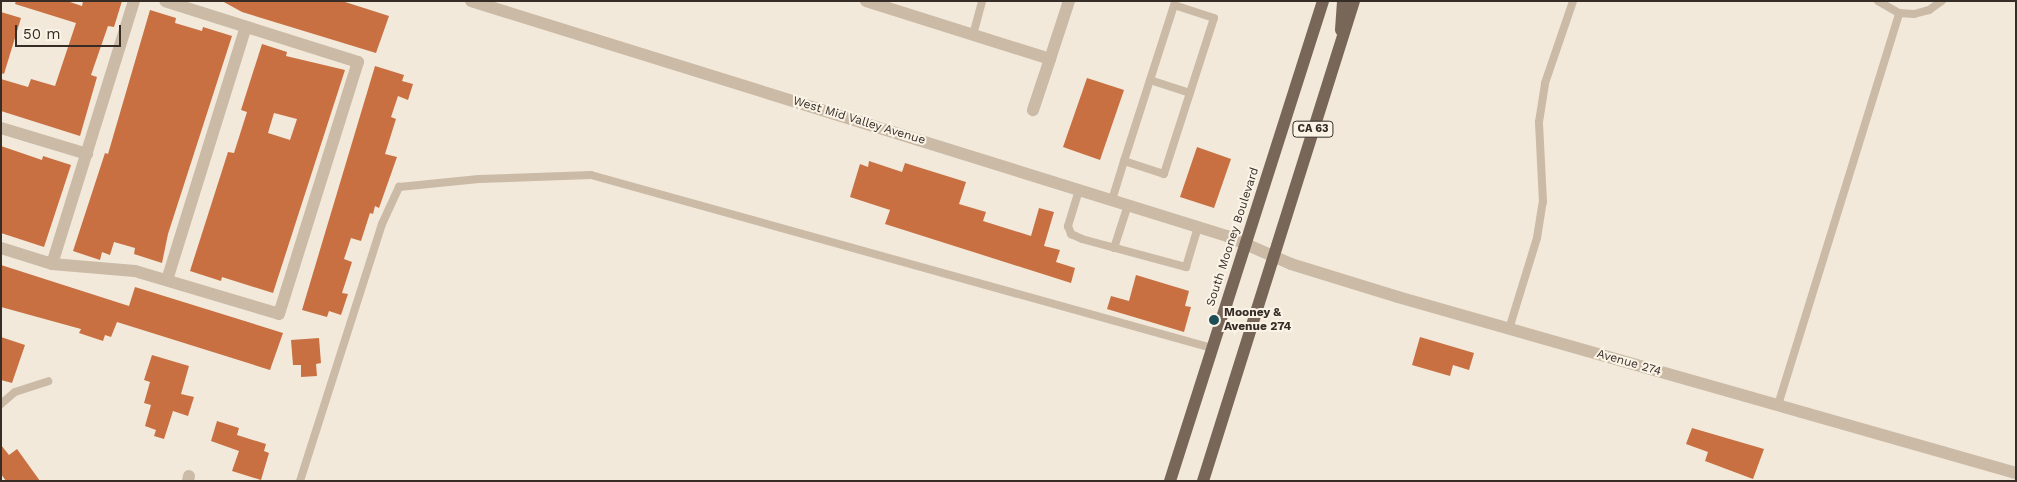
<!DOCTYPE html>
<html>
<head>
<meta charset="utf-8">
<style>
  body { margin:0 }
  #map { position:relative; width:2017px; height:482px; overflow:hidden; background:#f2e9da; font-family:"Work Sans",sans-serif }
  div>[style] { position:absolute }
  .building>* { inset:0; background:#c87042 }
  .service>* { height:8px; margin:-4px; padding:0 4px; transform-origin:4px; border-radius:4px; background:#cabaa6 }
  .minor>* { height:12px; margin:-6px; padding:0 6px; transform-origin:6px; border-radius:6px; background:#cabaa6 }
  .primary>* { height:12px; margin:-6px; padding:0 6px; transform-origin:6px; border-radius:6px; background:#786658 }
  .dots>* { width:14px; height:14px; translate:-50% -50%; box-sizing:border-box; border:2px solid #faf3e6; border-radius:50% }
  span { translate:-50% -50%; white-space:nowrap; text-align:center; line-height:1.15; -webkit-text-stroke:4px #faf3e6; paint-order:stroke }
  .shield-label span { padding:1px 4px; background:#faf3e6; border:1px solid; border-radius:4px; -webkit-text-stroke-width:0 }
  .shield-label { font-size:11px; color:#362d27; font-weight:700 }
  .street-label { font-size:12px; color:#362d27 }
  .poi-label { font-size:12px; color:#362d27; font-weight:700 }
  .left { translate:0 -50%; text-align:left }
  .frame { position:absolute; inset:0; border:2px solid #362d27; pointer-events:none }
  .scale { position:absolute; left:15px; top:25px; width:106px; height:22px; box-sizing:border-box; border:2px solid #362d27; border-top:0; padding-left:6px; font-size:15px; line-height:18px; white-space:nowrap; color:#362d27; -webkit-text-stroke:4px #faf3e6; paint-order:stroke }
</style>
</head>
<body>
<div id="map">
  <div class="building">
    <div style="clip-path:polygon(16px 1px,67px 1px,82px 6px,83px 1px,122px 1px,114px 27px,108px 26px,91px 75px,97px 77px,80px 136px,1px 111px,1px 79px,28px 87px,31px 79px,55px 86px,76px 23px,15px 4px)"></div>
    <div style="clip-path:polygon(222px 1px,342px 1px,389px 16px,376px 53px,242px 12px)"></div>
    <div style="clip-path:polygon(150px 10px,176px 18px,175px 23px,202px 31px,203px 27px,232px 36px,168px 234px,162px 263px,134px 254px,135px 248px,114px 242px,110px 255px,102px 252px,100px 260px,73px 251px,105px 153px,108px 154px)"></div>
    <div style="clip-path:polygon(1px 12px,21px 18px,4px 74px,1px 73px)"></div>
    <div style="clip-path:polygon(evenodd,262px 44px,287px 52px,286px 56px,345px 70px,273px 293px,222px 277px,221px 281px,190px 271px,228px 152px,234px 153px,247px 112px,241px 110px,262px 44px,274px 113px,297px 119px,290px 140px,268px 133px,274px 113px)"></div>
    <div style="clip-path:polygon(375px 66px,404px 75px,402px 81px,413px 84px,408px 100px,398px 96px,391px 117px,396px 119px,385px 154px,397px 157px,379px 208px,375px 206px,373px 214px,370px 213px,361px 241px,351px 238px,344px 259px,352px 262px,342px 293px,348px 294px,341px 315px,329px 311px,327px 317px,302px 310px)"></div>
    <div style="clip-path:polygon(1087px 78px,1124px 90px,1100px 160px,1063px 147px)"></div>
    <div style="clip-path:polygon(1px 146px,42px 160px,43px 156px,71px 165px,44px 247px,1px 233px)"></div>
    <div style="clip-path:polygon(1197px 147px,1231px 159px,1214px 208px,1180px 197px)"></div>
    <div style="clip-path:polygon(869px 161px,902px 172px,905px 163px,966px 182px,959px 204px,986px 212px,983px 221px,1031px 236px,1039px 208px,1054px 212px,1044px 246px,1060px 250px,1056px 262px,1075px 268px,1071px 283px,885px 224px,890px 210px,850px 197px,860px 164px,868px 167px)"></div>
    <div style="clip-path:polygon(1px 265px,129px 306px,135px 287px,283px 333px,270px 370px,117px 322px,111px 337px,105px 335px,103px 341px,79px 333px,81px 329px,1px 307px)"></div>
    <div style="clip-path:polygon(1136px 275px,1189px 291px,1185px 306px,1191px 307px,1184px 332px,1107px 309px,1111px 296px,1129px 301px)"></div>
    <div style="clip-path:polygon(1px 337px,25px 345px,12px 383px,1px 380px)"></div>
    <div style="clip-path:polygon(1420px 337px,1474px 353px,1469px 370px,1453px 365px,1450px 376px,1412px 365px)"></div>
    <div style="clip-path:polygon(319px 338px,321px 363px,316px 364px,317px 376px,301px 377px,301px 365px,293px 365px,291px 340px)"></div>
    <div style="clip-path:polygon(152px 355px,189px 366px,181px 394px,194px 397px,188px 416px,173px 411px,164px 439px,154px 436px,156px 430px,145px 426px,151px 405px,144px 403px,150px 382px,144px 380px)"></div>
    <div style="clip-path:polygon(217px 421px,239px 428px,237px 435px,266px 444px,264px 451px,269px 453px,261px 480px,232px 471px,239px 451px,211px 441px)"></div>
    <div style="clip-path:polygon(1692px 428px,1764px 449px,1753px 479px,1705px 461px,1708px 452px,1686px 444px)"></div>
    <div style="clip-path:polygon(1px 445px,9px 455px,17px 449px,40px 481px,6px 481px,1px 474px)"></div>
  </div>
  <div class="service">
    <div style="left:1878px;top:1px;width:24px;rotate:30deg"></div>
    <div style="left:1899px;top:13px;width:15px;rotate:4deg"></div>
    <div style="left:1914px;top:14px;width:16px;rotate:-15deg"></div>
    <div style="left:1929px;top:10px;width:16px;rotate:-35deg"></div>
    <div style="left:973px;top:35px;width:35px;rotate:-75deg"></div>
    <div style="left:1150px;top:80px;width:42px;rotate:18deg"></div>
    <div style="left:1079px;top:190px;width:38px;rotate:107deg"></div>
    <div style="left:1068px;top:226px;width:9px;rotate:69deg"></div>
    <div style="left:1071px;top:234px;width:12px;rotate:24deg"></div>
    <div style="left:1082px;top:239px;width:108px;rotate:15.1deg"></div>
    <div style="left:1186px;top:267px;width:42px;rotate:-73.3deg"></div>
    <div style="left:1112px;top:200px;width:41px;rotate:-72.9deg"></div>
    <div style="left:1124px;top:161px;width:164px;rotate:-72.2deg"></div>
    <div style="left:1174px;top:5px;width:42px;rotate:18deg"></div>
    <div style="left:1214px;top:18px;width:164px;rotate:107.8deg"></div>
    <div style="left:1164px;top:174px;width:42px;rotate:-162deg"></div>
    <div style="left:1114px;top:248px;width:45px;rotate:-72deg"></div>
    <div style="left:1509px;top:329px;width:95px;rotate:-72.9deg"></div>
    <div style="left:1537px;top:238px;width:36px;rotate:-81deg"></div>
    <div style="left:1543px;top:202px;width:80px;rotate:-92.9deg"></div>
    <div style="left:1539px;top:122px;width:39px;rotate:-81deg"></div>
    <div style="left:1545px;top:83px;width:87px;rotate:-71.1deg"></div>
    <div style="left:1px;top:404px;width:18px;rotate:-41deg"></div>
    <div style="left:15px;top:392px;width:35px;rotate:-18deg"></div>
    <div style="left:1778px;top:405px;width:410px;rotate:-72.8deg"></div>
    <div style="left:300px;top:481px;width:270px;rotate:-72.3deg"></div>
    <div style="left:382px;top:224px;width:41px;rotate:-65.3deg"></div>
    <div style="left:399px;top:187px;width:80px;rotate:-5.7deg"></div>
    <div style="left:479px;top:179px;width:112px;rotate:-2deg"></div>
    <div style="left:591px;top:175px;width:645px;rotate:15.57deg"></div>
  </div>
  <div class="minor">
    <div style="left:471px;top:1px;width:792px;rotate:17.27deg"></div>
    <div style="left:1227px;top:236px;width:70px;rotate:23.6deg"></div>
    <div style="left:1291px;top:264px;width:112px;rotate:17.1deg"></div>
    <div style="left:1398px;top:297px;width:643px;rotate:15.9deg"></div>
    <div style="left:866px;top:1px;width:193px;rotate:17.5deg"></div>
    <div style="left:1050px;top:59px;width:54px;rotate:108.4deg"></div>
    <div style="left:1050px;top:59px;width:61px;rotate:-71.9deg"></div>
    <div style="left:1px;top:128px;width:90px;rotate:16.8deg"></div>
    <div style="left:1px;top:248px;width:53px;rotate:17.4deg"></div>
    <div style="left:52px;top:264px;width:83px;rotate:4.8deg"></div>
    <div style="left:135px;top:271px;width:150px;rotate:16.6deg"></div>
    <div style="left:279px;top:314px;width:264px;rotate:-72.6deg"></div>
    <div style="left:358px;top:62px;width:202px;rotate:-162.5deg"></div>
    <div style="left:52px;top:264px;width:275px;rotate:-72.7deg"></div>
    <div style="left:167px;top:280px;width:265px;rotate:-72.7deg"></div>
    <div style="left:188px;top:481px;width:5px;rotate:-79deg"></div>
  </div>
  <div class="primary">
    <div style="left:1341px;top:30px;width:29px;rotate:-86deg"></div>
    <div style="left:1170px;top:481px;width:504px;rotate:-72.32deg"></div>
    <div style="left:1203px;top:481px;width:503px;rotate:-72.54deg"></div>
  </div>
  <div class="dots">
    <div style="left:1214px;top:320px;background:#1c4e58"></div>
  </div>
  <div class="shield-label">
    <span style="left:1313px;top:129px">CA 63</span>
  </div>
  <div class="street-label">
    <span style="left:859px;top:121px;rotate:17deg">West Mid Valley Avenue</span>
    <span style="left:1233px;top:237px;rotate:-72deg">South Mooney Boulevard</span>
    <span style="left:1629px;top:363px;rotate:16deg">Avenue 274</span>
  </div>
  <div class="poi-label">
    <span class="left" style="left:1224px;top:320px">Mooney &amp;<br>Avenue 274</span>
  </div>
  <div class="frame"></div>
  <div class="scale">50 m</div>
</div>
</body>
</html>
